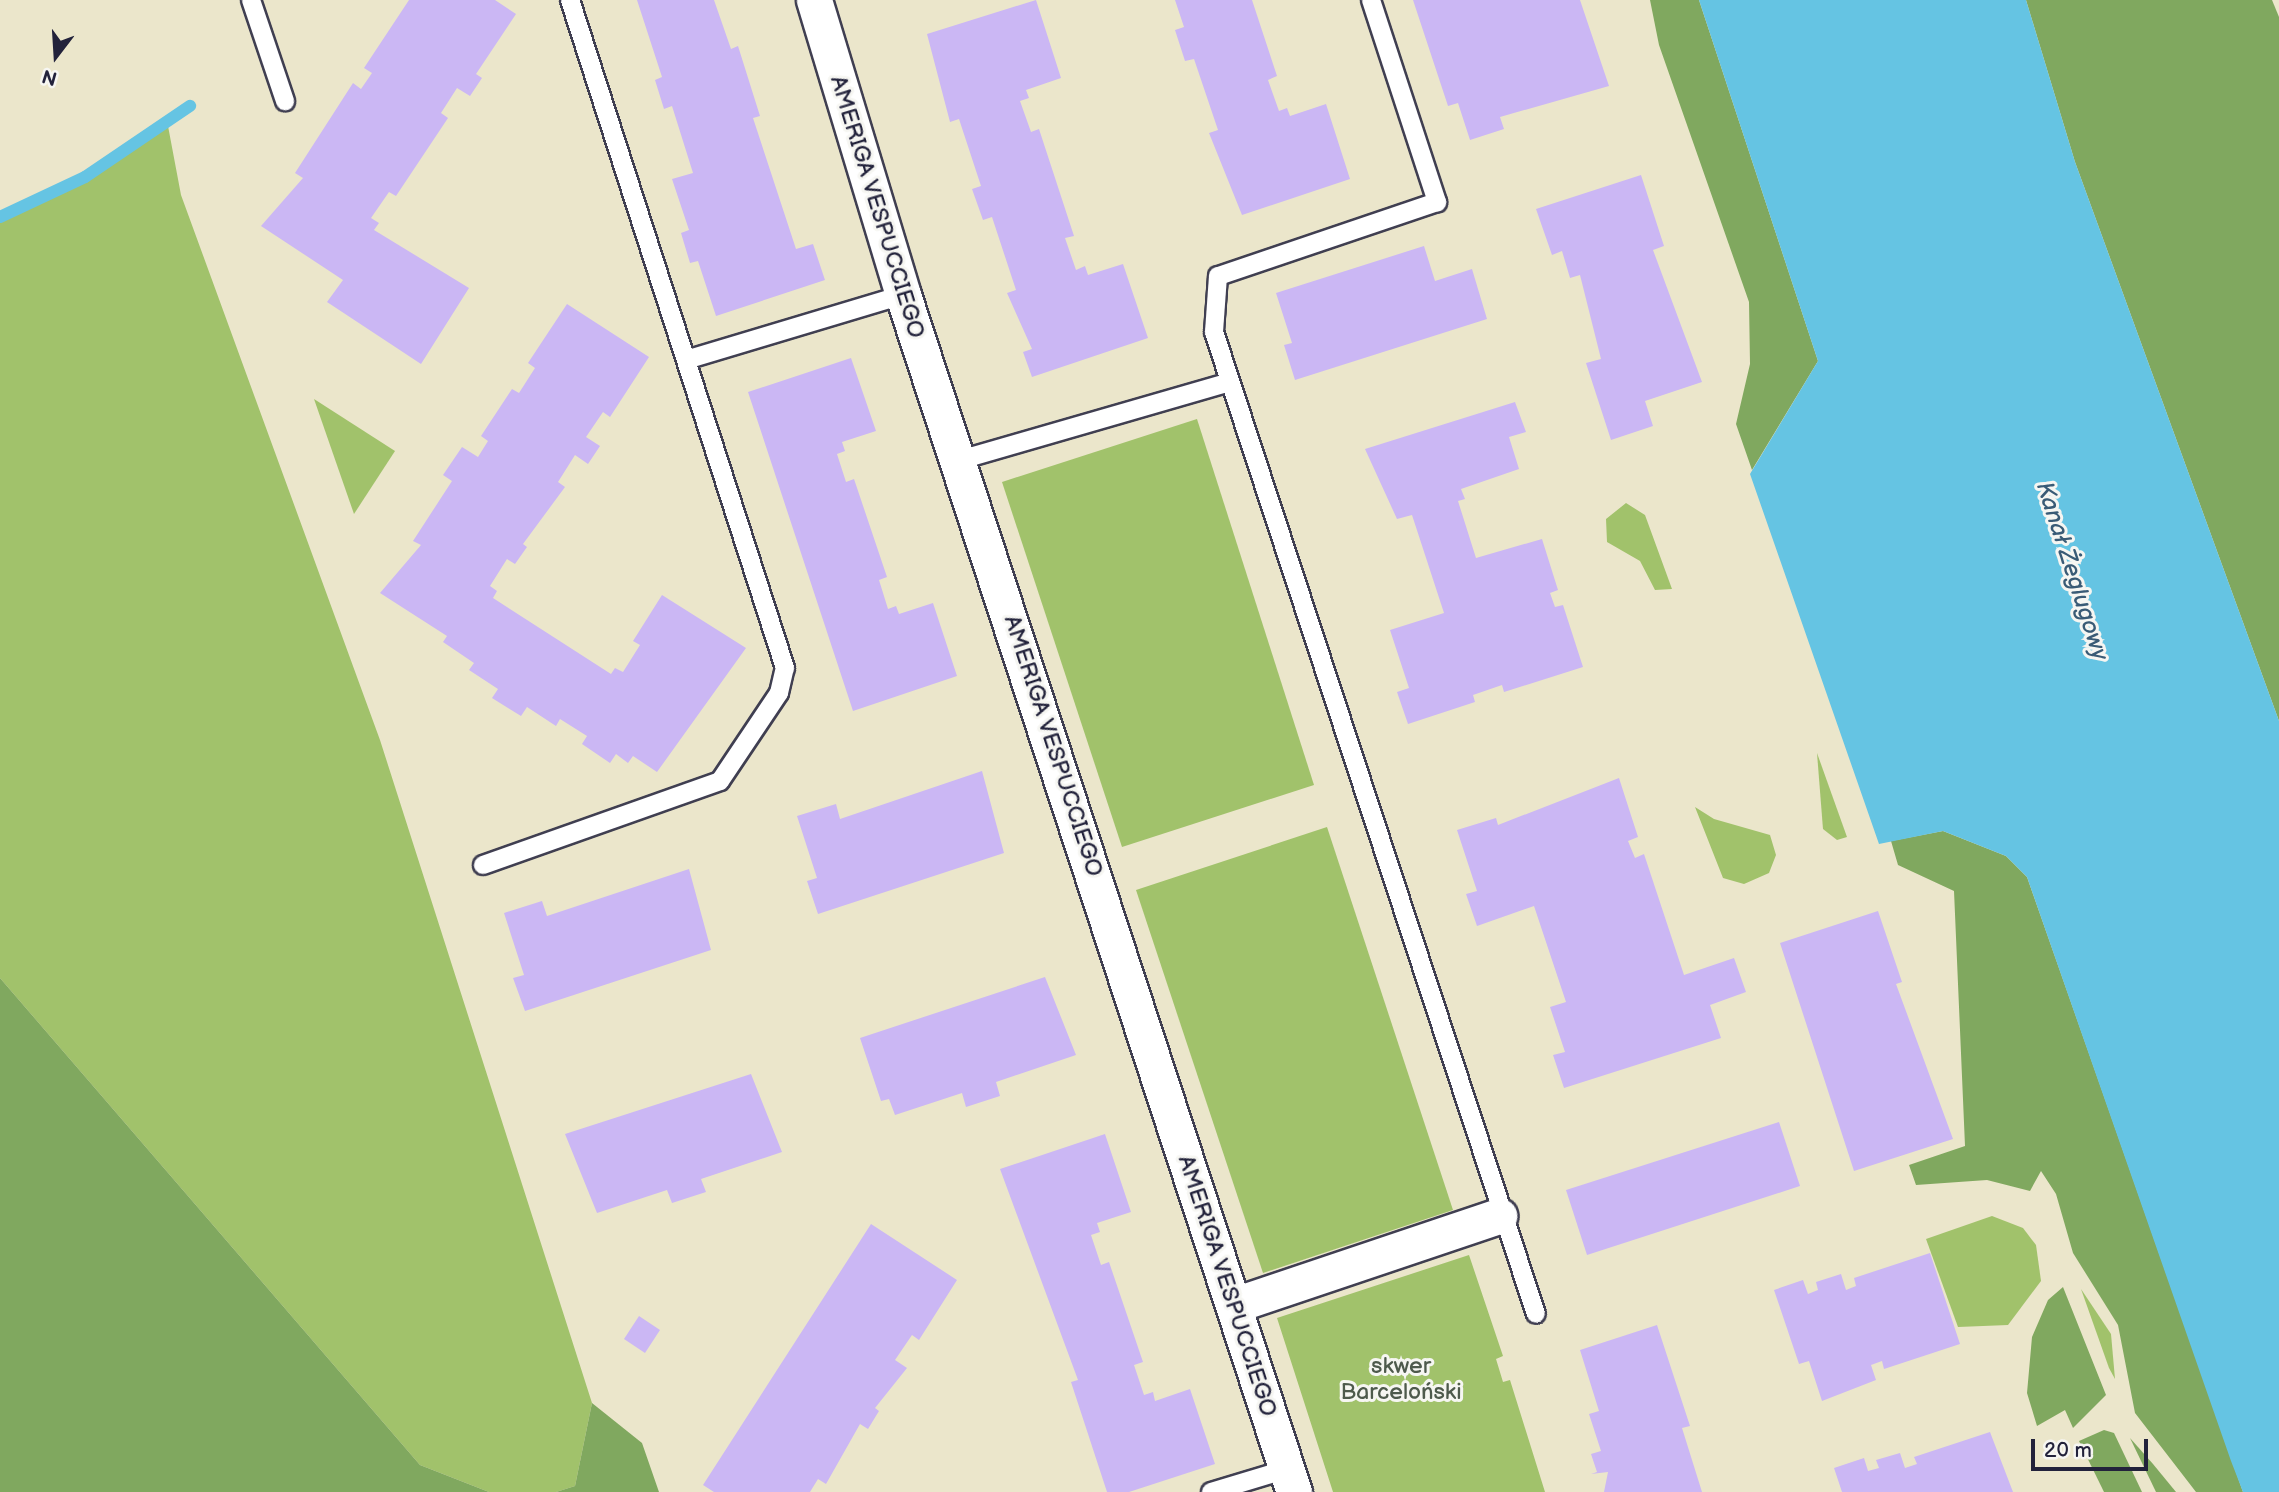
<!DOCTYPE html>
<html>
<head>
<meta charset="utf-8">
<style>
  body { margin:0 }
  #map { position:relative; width:2279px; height:1492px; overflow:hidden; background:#ebe6cb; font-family:"Balsamiq Sans",sans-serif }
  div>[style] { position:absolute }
  .green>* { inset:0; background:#a1c26b }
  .forest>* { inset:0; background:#80a85f }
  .water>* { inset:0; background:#65c4e3 }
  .stream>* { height:12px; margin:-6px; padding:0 6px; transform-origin:6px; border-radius:6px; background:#65c4e3 }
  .building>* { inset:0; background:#cbb7f4 }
  .roads { filter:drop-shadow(2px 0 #403f51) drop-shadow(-2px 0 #403f51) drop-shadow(0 2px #403f51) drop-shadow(0 -2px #403f51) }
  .lane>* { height:18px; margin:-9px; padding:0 9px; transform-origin:9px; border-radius:9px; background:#fff }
  .street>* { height:35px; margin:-17.5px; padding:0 17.5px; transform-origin:17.5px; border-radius:17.5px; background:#fff }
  span { translate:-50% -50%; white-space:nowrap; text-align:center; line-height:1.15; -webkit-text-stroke:6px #f6f6f2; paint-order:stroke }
  .street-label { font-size:23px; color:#22223b }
  .park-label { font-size:23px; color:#4e5a4c }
  .water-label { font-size:24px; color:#395b76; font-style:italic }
  .north { position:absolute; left:21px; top:21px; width:70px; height:70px; -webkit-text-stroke:5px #f6f6f2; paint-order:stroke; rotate:197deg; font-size:19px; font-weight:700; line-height:28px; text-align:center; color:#22223b }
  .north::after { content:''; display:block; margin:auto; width:24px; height:32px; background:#22223b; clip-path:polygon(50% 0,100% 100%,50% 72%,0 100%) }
  .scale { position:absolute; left:2031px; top:1439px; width:117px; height:32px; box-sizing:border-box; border:4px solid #22223b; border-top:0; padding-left:9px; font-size:21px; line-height:24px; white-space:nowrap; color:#22223b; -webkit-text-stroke:5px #f6f6f2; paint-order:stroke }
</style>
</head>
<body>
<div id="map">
  <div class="green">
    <div style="clip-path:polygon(168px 126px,181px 195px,380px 740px,592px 1403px,575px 1486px,556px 1492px,489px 1492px,420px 1465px,0 978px,0 217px,85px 177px)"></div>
    <div style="clip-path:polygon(314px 399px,395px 451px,354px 514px)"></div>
    <div style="clip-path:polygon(1197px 419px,1314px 785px,1122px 847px,1002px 482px)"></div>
    <div style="clip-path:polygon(1626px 503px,1645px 515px,1672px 589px,1655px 590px,1640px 561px,1607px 542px,1606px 519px)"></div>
    <div style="clip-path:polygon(1817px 753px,1847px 837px,1837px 840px,1823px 829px)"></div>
    <div style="clip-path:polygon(1695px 807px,1714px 819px,1770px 835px,1776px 855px,1769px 873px,1744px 884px,1723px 878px)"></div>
    <div style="clip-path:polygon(1327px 827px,1453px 1210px,1263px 1273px,1136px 890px)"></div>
    <div style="clip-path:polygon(1992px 1216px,2023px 1228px,2036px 1245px,2041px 1281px,2008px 1325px,1958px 1327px,1926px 1239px)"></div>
    <div style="clip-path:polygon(1469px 1255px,1503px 1356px,1496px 1359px,1503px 1382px,1510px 1380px,1545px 1492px,1333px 1492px,1277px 1318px)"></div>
    <div style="clip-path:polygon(2081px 1289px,2111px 1334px,2115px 1379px,2109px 1368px)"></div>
  </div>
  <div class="forest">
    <div style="clip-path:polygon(1650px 0,1699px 0,1818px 361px,1752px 470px,1736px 424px,1750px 364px,1749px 302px,1659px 45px)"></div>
    <div style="clip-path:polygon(2026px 0,2272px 0,2279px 17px,2279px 721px,2075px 162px)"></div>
    <div style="clip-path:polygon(1943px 831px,2006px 856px,2027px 877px,2243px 1492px,2196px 1492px,2135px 1413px,2118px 1325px,2073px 1253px,2056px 1194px,2041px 1171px,2030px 1191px,1987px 1180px,1916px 1185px,1909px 1165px,1965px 1146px,1954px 891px,1898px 865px,1891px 841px)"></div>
    <div style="clip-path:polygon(0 978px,420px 1465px,489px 1492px,0 1492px)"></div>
    <div style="clip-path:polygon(2063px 1287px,2106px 1395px,2073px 1428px,2065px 1410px,2037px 1426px,2027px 1393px,2032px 1337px,2048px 1300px)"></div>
    <div style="clip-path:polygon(592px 1403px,642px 1443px,659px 1492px,556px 1492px,575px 1486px)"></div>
    <div style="clip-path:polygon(2104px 1430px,2114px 1433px,2142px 1492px,2104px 1492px,2079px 1441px)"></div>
    <div style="clip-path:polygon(2130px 1438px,2153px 1464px,2176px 1492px,2156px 1492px)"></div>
  </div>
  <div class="water">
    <div style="clip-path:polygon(1699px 0,2026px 0,2075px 162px,2279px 721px,2279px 1492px,2243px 1492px,2231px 1461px,2027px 877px,2006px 856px,1943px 831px,1879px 844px,1750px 474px,1818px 361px)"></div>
  </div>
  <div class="stream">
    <div style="left:0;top:217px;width:94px;rotate:-25.2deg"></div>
    <div style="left:85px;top:177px;width:127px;rotate:-34.1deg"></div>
  </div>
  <div class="building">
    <div style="clip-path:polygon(409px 0,495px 0,516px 14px,476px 74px,482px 78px,470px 96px,457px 88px,441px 113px,448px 118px,396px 196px,389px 192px,371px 218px,379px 223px,374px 230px,469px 288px,421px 364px,327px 302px,343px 280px,261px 226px,303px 178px,295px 173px,353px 83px,361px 89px,372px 73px,364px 68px)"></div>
    <div style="clip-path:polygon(637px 0,714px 0,731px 49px,738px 46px,760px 116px,753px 118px,796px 249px,813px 244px,825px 280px,716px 316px,698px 261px,690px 263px,681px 233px,689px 230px,672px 179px,693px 173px,672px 106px,664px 109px,655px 80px,662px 77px)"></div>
    <div style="clip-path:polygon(1036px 0,1061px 78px,1026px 90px,1029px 98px,1020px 101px,1031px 132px,1039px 129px,1074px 236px,1065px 238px,1076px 270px,1085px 266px,1088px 275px,1123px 264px,1148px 338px,1032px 377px,1023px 352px,1032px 349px,1007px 293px,1016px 290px,992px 217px,983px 220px,972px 189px,981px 186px,959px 119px,950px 122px,927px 34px)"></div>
    <div style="clip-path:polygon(1175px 0,1252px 0,1277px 76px,1268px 80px,1279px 111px,1287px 108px,1290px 116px,1326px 104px,1350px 179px,1242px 215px,1209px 133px,1218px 130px,1194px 59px,1185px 61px,1175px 30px,1184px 27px)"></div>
    <div style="clip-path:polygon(1413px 0,1580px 0,1609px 86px,1500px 117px,1504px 129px,1470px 140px,1458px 103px,1448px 106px)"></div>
    <div style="clip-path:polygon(1641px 175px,1664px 246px,1653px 250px,1702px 382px,1645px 401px,1653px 426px,1611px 440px,1586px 363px,1601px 359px,1580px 275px,1570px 278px,1562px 251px,1552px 255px,1536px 209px)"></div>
    <div style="clip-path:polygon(1424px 246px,1435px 281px,1472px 269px,1487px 319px,1295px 380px,1284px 345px,1292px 343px,1276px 293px)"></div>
    <div style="clip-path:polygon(567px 304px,649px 357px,610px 417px,603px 412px,586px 437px,600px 446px,588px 464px,575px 455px,558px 482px,565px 487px,523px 544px,527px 547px,515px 564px,507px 559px,490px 586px,497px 591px,493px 598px,611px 674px,615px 668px,623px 672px,640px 645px,633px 641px,662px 595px,746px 648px,657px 772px,633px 756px,628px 763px,616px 754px,610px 763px,582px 744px,587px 736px,560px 719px,556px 726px,527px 707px,521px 716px,492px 698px,498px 689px,469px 670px,474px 663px,443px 642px,447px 636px,380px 593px,421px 545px,413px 541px,452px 481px,443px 475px,462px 447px,478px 457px,488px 441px,481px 436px,512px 389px,519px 393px,535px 368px,528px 363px)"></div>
    <div style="clip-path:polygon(851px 358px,876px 431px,842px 442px,845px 451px,837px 454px,846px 482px,854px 479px,887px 577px,879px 580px,888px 609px,896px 606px,899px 614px,933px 603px,957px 676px,853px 711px,748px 392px)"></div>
    <div style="clip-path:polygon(1515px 402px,1526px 432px,1509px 437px,1519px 469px,1461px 489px,1465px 499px,1458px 501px,1476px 558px,1542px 539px,1558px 590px,1550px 593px,1555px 607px,1563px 605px,1583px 667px,1504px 692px,1502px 685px,1473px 695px,1475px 702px,1408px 724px,1397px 692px,1409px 688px,1390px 630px,1444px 613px,1412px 515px,1397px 519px,1365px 449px)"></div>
    <div style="clip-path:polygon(982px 771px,1004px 853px,818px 914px,807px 881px,817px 878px,797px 816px,836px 804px,840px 819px)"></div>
    <div style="clip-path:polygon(1619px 778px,1638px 837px,1628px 841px,1635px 858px,1644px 854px,1684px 975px,1734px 958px,1746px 992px,1710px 1005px,1721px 1038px,1564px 1088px,1553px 1055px,1565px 1052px,1550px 1007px,1566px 1002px,1534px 906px,1477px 926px,1466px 894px,1477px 891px,1457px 830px,1496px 818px,1498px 825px)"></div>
    <div style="clip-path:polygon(689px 869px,711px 950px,525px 1011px,513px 978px,524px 975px,504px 913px,542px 901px,547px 916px)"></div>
    <div style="clip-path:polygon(1878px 911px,1902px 982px,1896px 984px,1953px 1139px,1854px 1171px,1780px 943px)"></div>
    <div style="clip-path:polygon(1045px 977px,1076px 1055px,996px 1082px,1000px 1096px,966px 1107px,962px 1093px,895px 1115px,889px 1099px,881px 1101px,860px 1038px)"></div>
    <div style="clip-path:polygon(751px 1074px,782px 1152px,701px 1179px,706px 1192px,672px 1203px,667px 1190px,597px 1213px,565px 1134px)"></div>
    <div style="clip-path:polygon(1779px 1122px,1800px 1186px,1587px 1255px,1566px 1190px)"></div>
    <div style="clip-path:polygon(1105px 1134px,1131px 1212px,1097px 1223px,1100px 1232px,1091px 1235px,1101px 1265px,1109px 1262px,1143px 1362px,1134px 1365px,1144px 1395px,1153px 1392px,1155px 1401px,1190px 1389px,1215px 1464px,1129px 1492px,1107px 1492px,1071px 1382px,1078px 1380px,1000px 1169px)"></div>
    <div style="clip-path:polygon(871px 1224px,957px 1280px,919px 1340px,912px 1335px,895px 1360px,907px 1368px,875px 1408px,879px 1411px,868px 1429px,860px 1424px,826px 1484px,818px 1479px,810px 1492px,714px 1492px,703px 1485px)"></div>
    <div style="clip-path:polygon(1930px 1253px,1960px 1344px,1884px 1369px,1882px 1361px,1871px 1365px,1876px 1380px,1822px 1401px,1809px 1361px,1799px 1364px,1774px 1290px,1803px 1280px,1808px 1294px,1818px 1290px,1816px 1282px,1841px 1274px,1846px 1290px,1856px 1286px,1854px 1278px)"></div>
    <div style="clip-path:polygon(639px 1316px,660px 1330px,645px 1353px,624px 1339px)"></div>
    <div style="clip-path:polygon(1657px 1325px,1690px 1426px,1682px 1428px,1702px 1492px,1604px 1492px,1608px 1472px,1591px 1474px,1597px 1472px,1591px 1454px,1601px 1451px,1589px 1414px,1599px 1411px,1580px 1350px)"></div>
    <div style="clip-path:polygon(1990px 1432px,2013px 1492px,1842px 1492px,1834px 1468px,1864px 1458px,1868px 1471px,1879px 1468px,1876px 1460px,1900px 1453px,1905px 1468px,1917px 1464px,1914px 1457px)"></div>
  </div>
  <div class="roads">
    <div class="lane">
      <div style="left:251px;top:0;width:107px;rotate:71.4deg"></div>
      <div style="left:1371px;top:0;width:213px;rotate:71.9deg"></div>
      <div style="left:1437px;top:202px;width:231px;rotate:161.3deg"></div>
      <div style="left:1218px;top:276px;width:56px;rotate:94.1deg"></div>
      <div style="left:1214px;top:332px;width:1033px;rotate:71.85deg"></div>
      <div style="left:689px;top:359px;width:223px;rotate:-16.7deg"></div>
      <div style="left:960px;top:460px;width:277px;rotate:-16.1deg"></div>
      <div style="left:483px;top:865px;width:251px;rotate:-19.5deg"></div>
      <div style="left:720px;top:781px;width:106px;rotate:-56.2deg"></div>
      <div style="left:779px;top:693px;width:26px;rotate:-77deg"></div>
      <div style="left:785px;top:668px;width:702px;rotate:-107.84deg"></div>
      <div style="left:1211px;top:1492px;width:79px;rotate:-16.8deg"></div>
    </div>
    <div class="street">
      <div style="left:814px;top:0;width:308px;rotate:73.2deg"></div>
      <div style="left:903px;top:295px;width:1259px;rotate:71.91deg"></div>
      <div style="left:1234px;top:1305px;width:280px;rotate:-18.6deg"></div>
    </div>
  </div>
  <div class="street-label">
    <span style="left:877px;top:207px;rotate:73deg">AMERIGA VESPUCCIEGO</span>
    <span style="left:1053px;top:746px;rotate:72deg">AMERIGA VESPUCCIEGO</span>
    <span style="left:1227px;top:1286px;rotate:72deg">AMERIGA VESPUCCIEGO</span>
  </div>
  <div class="park-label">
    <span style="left:1401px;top:1379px">skwer<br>Barceloński</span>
  </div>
  <div class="water-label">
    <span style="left:2072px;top:571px;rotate:72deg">Kanał Żeglugowy</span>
  </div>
  <div class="north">N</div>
  <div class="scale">20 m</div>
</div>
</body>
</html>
